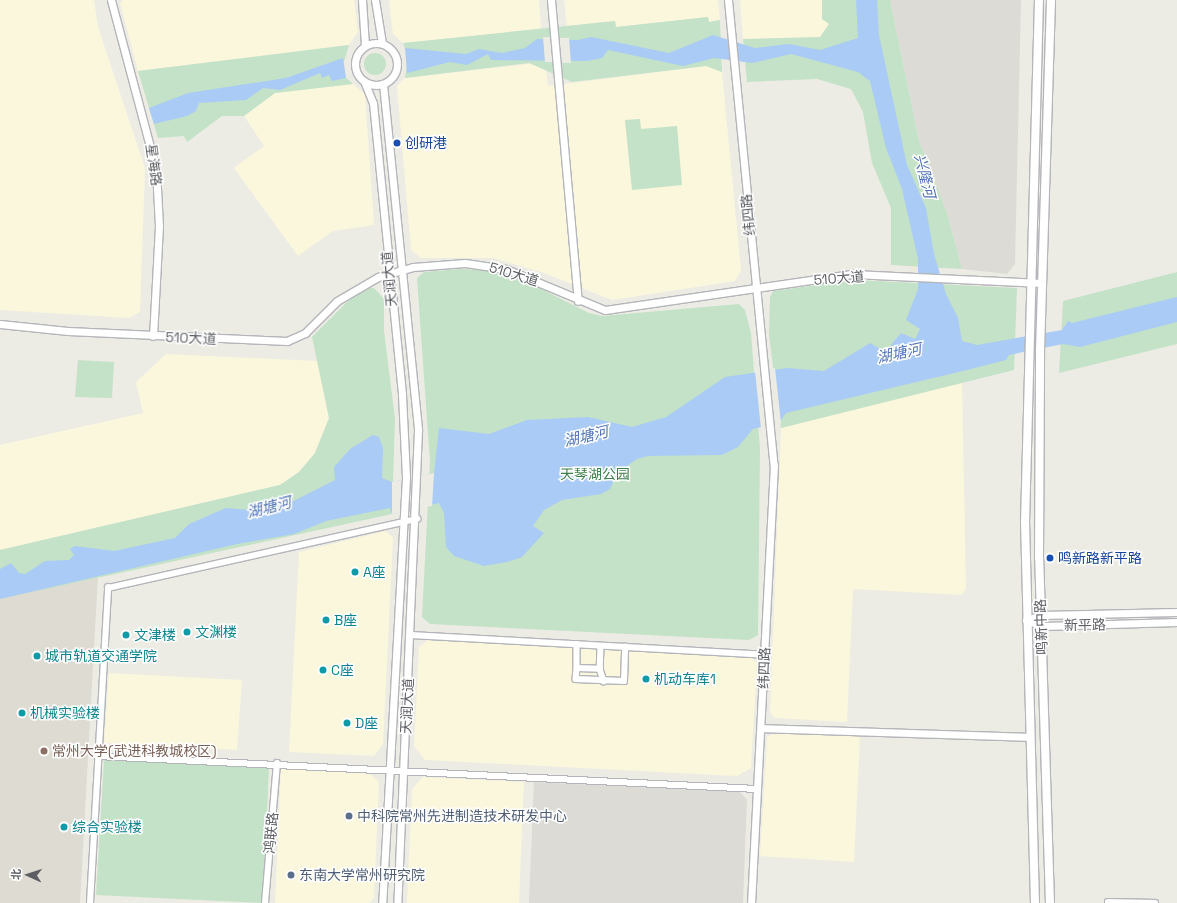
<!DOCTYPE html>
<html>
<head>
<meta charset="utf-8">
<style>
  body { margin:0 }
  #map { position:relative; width:1177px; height:903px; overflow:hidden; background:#edece4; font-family:"Space Grotesk","Noto Sans SC",sans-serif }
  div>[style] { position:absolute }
  .commercial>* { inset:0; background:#faf7dc }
  .industrial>* { inset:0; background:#dcdbd6 }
  .education>* { inset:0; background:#dddbd2 }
  .green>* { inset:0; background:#c3e2c7 }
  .round { border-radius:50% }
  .water>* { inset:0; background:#aacbf6 }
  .pier>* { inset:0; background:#edece4 }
  .roads { filter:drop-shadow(1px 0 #b4b5ba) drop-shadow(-1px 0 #b4b5ba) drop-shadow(0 1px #b4b5ba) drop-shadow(0 -1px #b4b5ba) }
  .minor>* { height:5.5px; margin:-2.75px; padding:0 2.75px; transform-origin:2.75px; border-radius:2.75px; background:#fff }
  .tertiary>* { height:7px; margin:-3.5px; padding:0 3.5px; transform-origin:3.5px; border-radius:3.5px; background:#fff }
  .tertiary>.ring { margin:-3.5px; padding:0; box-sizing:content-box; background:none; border:7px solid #fff; border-radius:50% }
  .secondary>* { height:8px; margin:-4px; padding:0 4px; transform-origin:4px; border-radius:4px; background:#fff }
  .dots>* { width:11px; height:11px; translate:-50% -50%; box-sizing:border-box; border:2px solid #fff; border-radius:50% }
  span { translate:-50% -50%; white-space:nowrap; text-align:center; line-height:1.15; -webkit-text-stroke:3px #fff; paint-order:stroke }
  .transit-label { font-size:14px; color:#164399 }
  .left { translate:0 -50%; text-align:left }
  .street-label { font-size:14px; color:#5c5e63 }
  .park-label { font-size:14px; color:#3d804a }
  .culture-label { font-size:14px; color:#0d838f }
  .education-label { font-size:14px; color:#785e54 }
  .service-label { font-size:14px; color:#4e5e75 }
  .water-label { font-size:15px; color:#5074b7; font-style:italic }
  .north { position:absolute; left:8px; top:855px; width:40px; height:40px; -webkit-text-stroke:3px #fff; paint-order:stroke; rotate:273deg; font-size:11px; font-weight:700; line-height:16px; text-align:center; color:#5c5e63 }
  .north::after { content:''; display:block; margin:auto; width:14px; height:18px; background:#5c5e63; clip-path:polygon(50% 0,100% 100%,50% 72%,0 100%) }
</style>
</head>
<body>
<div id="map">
  <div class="commercial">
    <div style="clip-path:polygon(0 0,94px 0,98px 27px,145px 168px,140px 312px,129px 318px,0 310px)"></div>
    <div style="clip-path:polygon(123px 0,354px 0,358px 32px,349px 45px,138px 71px,120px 3px)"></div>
    <div style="clip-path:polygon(389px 0,539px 0,541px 29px,403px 43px,393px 34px)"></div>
    <div style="clip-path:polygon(564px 0,718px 0,720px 20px,709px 22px,708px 17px,616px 27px,615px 21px,567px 26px)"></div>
    <div style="clip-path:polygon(740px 0,822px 0,822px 19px,830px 23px,820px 37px,809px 40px,743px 39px)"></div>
    <div style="clip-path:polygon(545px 62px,548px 86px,706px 66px,722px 72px,741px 270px,735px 281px,612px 300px,544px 273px,493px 258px,421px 258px,411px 250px,397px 86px,405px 78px)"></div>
    <div style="clip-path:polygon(353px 84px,365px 94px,374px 225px,333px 231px,298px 256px,234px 168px,264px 146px,244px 116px,275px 93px)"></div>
    <div style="clip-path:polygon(166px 354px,318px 361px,329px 418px,315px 453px,299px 472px,280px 485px,0 550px,0 445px,143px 413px,136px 382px)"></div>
    <div style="clip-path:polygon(962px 383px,966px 589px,962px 595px,853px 589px,847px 722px,774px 718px,770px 712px,781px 428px)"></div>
    <div style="clip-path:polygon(385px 531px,393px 537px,383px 744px,374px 756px,289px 752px,299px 552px)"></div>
    <div style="clip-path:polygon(428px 640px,750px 656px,757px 663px,751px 768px,737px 776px,425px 760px,414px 746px,419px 647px)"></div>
    <div style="clip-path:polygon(109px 673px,242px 680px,237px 750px,104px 743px)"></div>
    <div style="clip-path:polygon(774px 732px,860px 737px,854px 862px,760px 856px,767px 738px)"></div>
    <div style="clip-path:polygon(281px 768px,369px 773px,379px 782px,374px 898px,369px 903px,275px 903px)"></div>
    <div style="clip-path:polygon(423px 777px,524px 782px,519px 903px,407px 903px,412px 789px)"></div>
  </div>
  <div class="industrial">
    <div style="clip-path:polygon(890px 0,1021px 0,1015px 264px,1007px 274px,962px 269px,947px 213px,919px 141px)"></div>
    <div style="clip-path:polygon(534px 782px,740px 792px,747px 800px,743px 903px,529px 903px)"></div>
  </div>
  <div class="education">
    <div style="clip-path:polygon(98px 576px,80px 903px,0 903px,0 599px)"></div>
  </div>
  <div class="green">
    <div style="clip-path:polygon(822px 0,890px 0,919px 141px,947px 213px,962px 269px,891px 265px,891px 208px,872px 163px,863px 112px,851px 89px,817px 79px,747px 82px,743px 39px,820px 37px,829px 24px,822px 19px)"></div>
    <div style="clip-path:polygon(708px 17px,709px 22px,720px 20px,722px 72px,706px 66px,572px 82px,529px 63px,405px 78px,408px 57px,403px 43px,615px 21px,616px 27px)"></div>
    <div style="clip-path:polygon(349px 45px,343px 65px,346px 78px,353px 84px,275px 93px,244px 116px,222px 116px,187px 142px,184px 136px,158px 138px,138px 71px)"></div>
    <div class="round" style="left:364px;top:53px;width:22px;height:22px"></div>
    <div style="clip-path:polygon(640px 119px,641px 129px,677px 126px,682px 185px,632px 190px,625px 120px)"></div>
    <div style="clip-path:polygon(461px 269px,483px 270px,525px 281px,589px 313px,602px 316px,739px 304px,745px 310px,751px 333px,760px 449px,758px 635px,749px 640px,430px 624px,422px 617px,430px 462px,417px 278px,424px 272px)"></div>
    <div style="clip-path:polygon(1177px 272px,1177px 344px,1059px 373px,1063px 301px)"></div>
    <div style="clip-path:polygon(855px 280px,1017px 288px,1014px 370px,781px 428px,769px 335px,770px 297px,773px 291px)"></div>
    <div style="clip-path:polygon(367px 288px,374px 288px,384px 299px,384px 331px,395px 419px,392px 514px,0 599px,0 550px,280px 485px,299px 472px,315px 453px,329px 418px,312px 337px,347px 302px)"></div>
    <div style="clip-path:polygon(78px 360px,114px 362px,112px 398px,75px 397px)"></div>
    <div style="clip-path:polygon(104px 760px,269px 767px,263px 903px,96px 895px)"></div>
  </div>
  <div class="water">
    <div style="clip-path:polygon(856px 0,877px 0,879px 35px,907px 165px,926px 208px,934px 254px,946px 294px,958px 318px,962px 341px,977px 345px,1062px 330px,1068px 321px,1072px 323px,1177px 297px,1177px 322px,1080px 347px,1063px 344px,1009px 355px,1006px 360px,967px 370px,786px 413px,779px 423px,753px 429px,738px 447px,722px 455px,648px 456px,637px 459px,618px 472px,610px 489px,601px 494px,562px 500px,544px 510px,533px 526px,544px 533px,522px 557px,507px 562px,484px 566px,454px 556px,446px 547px,444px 513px,439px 503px,392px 514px,390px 508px,326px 521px,294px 534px,237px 544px,0 599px,0 569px,11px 563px,19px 573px,25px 574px,45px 561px,69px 560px,74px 555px,70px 549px,75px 546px,114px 551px,175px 538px,189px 524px,226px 508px,272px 512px,335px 480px,334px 467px,350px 449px,373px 435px,379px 437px,383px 448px,382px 478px,392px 482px,434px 473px,439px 428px,489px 434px,527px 420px,588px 417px,632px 427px,666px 417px,725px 377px,787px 368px,824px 371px,870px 343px,885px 352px,901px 333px,915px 339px,920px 329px,906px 320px,918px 289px,918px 259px,902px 189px,886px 148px,870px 81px,858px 72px,791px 54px,752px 63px,714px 58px,683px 66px,608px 50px,602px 58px,587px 61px,491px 60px,488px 54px,467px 65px,450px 62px,407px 73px,405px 48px,466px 54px,479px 49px,502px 53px,525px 48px,537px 39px,578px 40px,591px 37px,669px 53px,713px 35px,755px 48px,789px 44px,820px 50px,858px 38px)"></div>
    <div style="clip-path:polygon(343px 58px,346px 78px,332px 81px,329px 75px,322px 78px,320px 73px,280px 90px,263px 88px,246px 100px,199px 103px,196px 111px,187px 116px,154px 124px,149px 108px,188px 93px,286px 78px)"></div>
  </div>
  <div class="pier">
    <div style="clip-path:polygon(543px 37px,569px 38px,571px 63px,545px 62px)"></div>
    <div style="clip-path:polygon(775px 368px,781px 423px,761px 429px,755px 371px)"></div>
    <div style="clip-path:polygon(434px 473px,432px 506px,392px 514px,392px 482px)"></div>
  </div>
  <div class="roads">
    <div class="minor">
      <div style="left:411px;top:635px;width:354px;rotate:3.2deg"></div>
      <div style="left:577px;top:644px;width:24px;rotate:90deg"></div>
      <div style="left:577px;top:668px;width:23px;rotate:2deg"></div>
      <div style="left:601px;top:646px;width:23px;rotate:92deg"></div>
      <div style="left:600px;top:669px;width:13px;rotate:72deg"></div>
      <div style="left:577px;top:668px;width:11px;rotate:95deg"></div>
      <div style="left:576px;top:679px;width:48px;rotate:2.4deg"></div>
      <div style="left:624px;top:681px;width:34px;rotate:-88deg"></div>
      <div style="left:97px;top:756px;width:661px;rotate:2.86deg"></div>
      <div style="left:1108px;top:902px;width:47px;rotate:1.2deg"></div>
      <div style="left:90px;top:903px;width:316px;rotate:-86.7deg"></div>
      <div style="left:108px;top:588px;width:317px;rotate:-12.6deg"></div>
      <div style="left:265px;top:903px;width:140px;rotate:-85.1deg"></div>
    </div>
    <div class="tertiary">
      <div style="left:111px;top:0;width:175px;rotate:75.1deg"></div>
      <div style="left:156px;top:169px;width:57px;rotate:87deg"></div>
      <div style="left:159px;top:226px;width:110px;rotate:93.1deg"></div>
      <div style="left:362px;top:0;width:45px;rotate:86.2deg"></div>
      <div style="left:375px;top:0;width:44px;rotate:80.8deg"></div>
      <div style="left:551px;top:0;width:302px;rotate:84.9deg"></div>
      <div style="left:728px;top:0;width:467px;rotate:84.4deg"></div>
      <div style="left:774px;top:465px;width:439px;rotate:93deg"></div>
      <div class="ring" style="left:355px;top:43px;width:35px;height:35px"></div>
      <div style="left:364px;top:81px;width:24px;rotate:68deg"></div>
      <div style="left:373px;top:103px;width:293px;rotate:84.3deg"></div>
      <div style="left:402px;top:395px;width:83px;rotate:87.2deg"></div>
      <div style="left:406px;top:478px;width:426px;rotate:93.2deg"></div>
      <div style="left:383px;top:84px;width:348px;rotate:84.2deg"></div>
      <div style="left:418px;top:430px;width:473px;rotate:92.5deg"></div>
      <div style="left:0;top:324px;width:68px;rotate:5.9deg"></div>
      <div style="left:68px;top:331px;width:219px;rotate:2.6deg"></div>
      <div style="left:287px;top:341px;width:20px;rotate:-24deg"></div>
      <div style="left:305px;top:333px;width:45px;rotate:-45deg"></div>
      <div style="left:337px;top:301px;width:48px;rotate:-30.3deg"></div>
      <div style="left:378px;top:277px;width:36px;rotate:-16deg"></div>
      <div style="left:413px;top:267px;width:52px;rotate:-4.4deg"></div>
      <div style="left:465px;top:263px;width:41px;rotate:8.3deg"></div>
      <div style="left:506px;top:269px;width:107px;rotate:22.5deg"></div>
      <div style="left:605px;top:310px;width:251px;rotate:-8.3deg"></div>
      <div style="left:853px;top:274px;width:189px;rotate:2.7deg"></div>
      <div style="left:1026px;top:620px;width:17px;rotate:21deg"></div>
      <div style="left:1042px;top:626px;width:135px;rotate:-1.7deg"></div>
      <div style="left:1026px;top:620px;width:16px;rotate:-18deg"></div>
      <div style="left:1041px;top:615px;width:136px;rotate:-1.3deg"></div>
      <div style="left:762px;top:728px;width:267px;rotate:1.9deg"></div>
    </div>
    <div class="secondary">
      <div style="left:1035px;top:903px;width:380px;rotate:-91.5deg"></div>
      <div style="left:1025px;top:523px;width:523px;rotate:-88.47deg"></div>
      <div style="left:1050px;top:903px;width:345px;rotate:-91.8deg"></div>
      <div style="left:1039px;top:558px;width:207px;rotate:-89.7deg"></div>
      <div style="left:1040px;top:351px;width:351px;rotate:-88.2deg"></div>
    </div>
  </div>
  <div class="dots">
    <div style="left:397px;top:143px;background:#1a4fb4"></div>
    <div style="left:1050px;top:558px;background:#1a4fb4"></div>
    <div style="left:355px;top:572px;background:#0f9aa8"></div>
    <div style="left:326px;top:620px;background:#0f9aa8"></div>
    <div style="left:187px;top:632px;background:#0f9aa8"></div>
    <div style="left:126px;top:635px;background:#0f9aa8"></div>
    <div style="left:37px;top:656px;background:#0f9aa8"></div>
    <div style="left:323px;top:670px;background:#0f9aa8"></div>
    <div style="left:646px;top:679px;background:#0f9aa8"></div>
    <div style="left:22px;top:713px;background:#0f9aa8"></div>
    <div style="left:347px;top:723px;background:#0f9aa8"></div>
    <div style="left:44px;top:751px;background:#8d6e63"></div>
    <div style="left:349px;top:816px;background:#5c6f8a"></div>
    <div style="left:64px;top:827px;background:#0f9aa8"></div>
    <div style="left:291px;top:875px;background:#5c6f8a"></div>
  </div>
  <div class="transit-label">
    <span class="left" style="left:405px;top:143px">创研港</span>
    <span class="left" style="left:1058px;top:558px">鸣新路新平路</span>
  </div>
  <div class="street-label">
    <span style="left:154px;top:165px;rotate:82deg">星海路</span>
    <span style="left:748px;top:215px;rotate:-96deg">纬四路</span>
    <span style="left:514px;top:274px;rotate:17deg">510大道</span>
    <span style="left:839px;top:278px;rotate:-4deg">510大道</span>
    <span style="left:389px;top:279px;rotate:-95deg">天润大道</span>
    <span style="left:191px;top:338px;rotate:2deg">510大道</span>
    <span style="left:1085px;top:625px;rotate:-1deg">新平路</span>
    <span style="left:1041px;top:627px;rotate:-92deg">鸣新中路</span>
    <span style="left:764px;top:668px;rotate:-88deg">纬四路</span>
    <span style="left:407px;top:706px;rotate:-87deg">天润大道</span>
    <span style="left:271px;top:833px;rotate:-85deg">鸿联路</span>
  </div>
  <div class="park-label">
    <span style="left:595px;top:474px">天琴湖公园</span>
  </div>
  <div class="culture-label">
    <span class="left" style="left:363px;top:572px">A座</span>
    <span class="left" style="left:334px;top:620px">B座</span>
    <span class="left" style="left:195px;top:632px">文渊楼</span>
    <span class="left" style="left:134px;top:635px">文津楼</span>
    <span class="left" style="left:45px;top:656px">城市轨道交通学院</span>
    <span class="left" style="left:331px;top:670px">C座</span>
    <span class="left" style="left:654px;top:679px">机动车库1</span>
    <span class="left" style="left:30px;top:713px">机械实验楼</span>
    <span class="left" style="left:355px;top:723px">D座</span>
    <span class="left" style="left:72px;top:827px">综合实验楼</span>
  </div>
  <div class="education-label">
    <span class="left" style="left:52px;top:751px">常州大学(武进科教城校区)</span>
  </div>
  <div class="service-label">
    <span class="left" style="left:357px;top:816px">中科院常州先进制造技术研发中心</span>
    <span class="left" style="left:299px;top:875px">东南大学常州研究院</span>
  </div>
  <div class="water-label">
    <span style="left:925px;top:176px;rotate:76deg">兴隆河</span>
    <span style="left:899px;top:353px;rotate:-12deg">湖塘河</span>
    <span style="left:586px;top:436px;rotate:-13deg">湖塘河</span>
    <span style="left:269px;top:507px;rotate:-14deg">湖塘河</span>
  </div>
  <div class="north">北</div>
</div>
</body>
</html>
